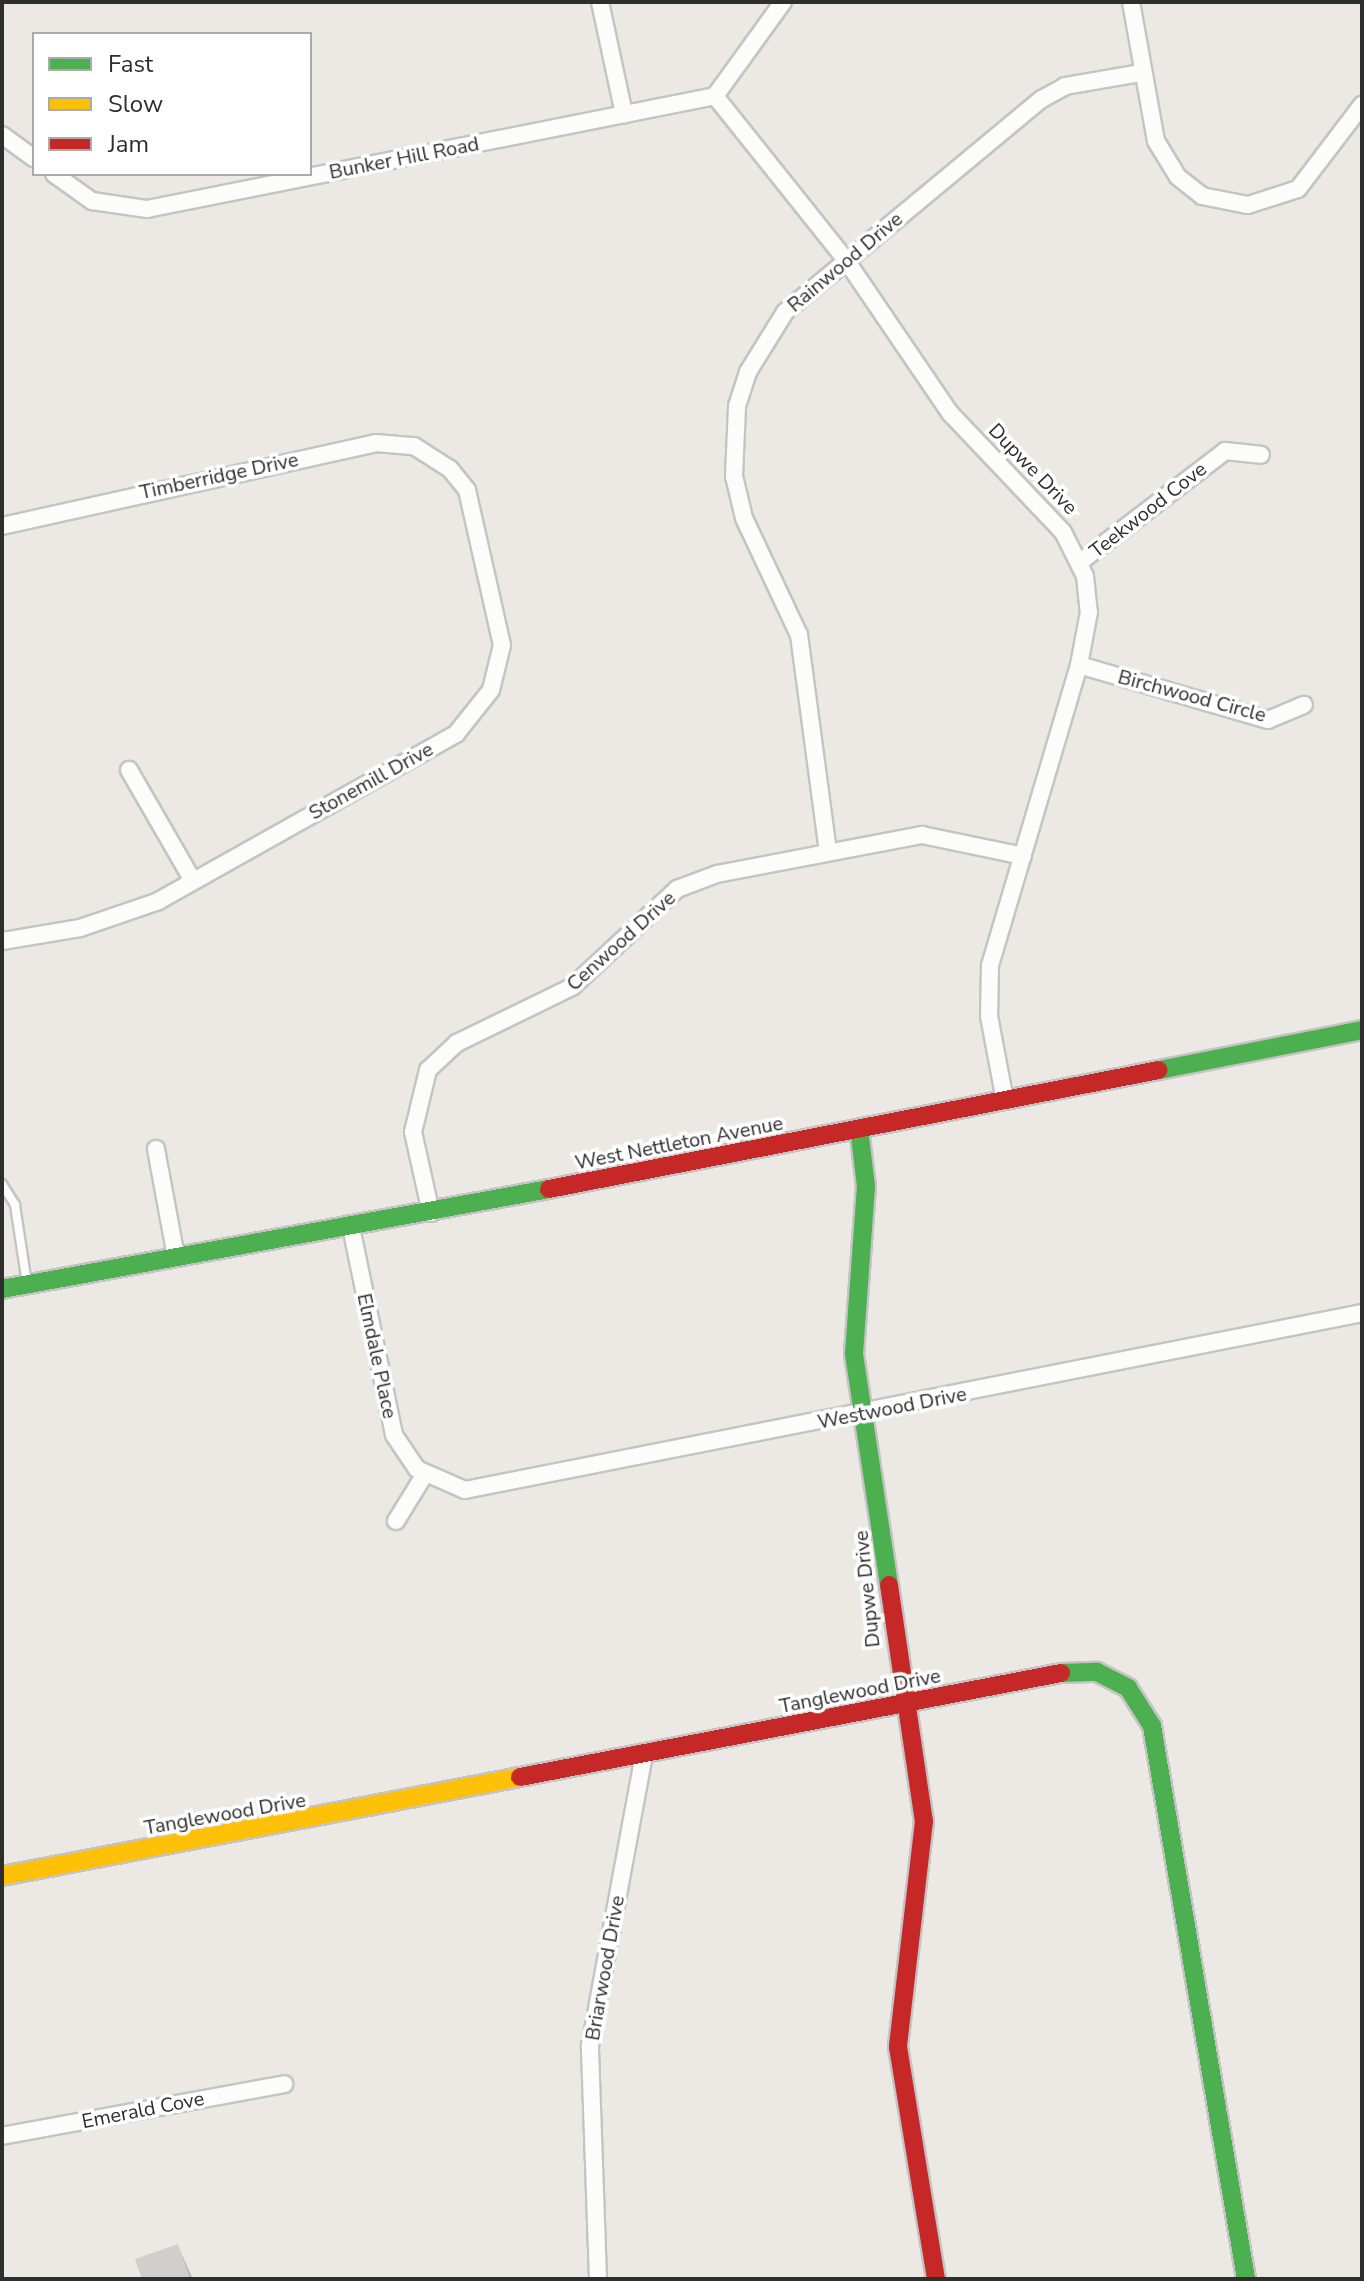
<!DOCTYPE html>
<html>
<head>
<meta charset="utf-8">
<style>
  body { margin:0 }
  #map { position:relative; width:1364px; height:2281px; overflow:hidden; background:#ece8e4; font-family:"Nunito Sans",sans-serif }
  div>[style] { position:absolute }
  .shadow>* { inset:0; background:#0003 }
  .building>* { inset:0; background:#d1cecb }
  .roads { filter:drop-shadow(2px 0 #c5c4c5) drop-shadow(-2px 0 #c5c4c5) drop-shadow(0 2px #c5c4c5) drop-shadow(0 -2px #c5c4c5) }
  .lane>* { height:8px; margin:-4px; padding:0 4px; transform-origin:4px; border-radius:4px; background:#fcfcfb }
  .street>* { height:16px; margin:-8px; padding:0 8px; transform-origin:8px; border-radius:8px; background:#fcfcfb }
  .fast>* { height:18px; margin:-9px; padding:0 9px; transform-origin:9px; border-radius:9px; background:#4caf50 }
  .slow>* { height:18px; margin:-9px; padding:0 9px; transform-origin:9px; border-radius:9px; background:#ffc107 }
  .jam>* { height:18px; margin:-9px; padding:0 9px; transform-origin:9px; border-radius:9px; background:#c62828 }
  span { translate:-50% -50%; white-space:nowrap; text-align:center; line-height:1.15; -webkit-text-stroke:7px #fff; paint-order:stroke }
  .street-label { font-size:20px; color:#2e2e2e }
  .frame { position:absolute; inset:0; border:4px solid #2e2e2e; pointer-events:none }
  .legend { position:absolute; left:32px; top:32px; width:280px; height:144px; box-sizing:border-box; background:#fff; border:2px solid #ababab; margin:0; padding:10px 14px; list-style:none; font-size:24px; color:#2e2e2e }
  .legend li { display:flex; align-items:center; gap:16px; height:40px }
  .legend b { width:40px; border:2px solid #ababab }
</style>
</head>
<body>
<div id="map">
  <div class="shadow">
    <div style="clip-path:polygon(178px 2246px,193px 2279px,144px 2279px)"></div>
  </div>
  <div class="building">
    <div style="clip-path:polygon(178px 2244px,190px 2279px,142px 2279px,135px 2259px)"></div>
  </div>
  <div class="roads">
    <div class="lane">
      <div style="left:2px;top:1184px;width:25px;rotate:58deg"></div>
      <div style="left:15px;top:1205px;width:79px;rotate:81.3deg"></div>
    </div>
    <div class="street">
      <div style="left:600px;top:2px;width:115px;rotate:77.9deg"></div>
      <div style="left:1131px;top:2px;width:141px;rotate:79.8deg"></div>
      <div style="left:1156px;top:141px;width:42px;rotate:58.6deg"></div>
      <div style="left:1178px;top:177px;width:31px;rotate:38deg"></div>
      <div style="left:1202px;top:196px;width:47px;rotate:11.1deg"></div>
      <div style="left:1248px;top:205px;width:52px;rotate:-17.7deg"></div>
      <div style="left:1298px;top:189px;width:106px;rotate:-52.7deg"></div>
      <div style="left:715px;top:96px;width:210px;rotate:51.4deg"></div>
      <div style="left:846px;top:260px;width:185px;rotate:55.8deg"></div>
      <div style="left:950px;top:413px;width:164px;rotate:46.5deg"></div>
      <div style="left:1063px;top:532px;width:49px;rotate:63.4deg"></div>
      <div style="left:1085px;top:576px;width:36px;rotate:84deg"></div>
      <div style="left:1089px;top:612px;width:54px;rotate:100.7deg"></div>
      <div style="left:1079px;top:665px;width:314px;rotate:106.5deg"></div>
      <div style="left:990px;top:966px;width:50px;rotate:91.1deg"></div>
      <div style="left:989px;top:1016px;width:86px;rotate:79.3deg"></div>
      <div style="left:715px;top:96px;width:116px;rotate:-54.1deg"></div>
      <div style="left:2px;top:135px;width:39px;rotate:36deg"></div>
      <div style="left:54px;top:174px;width:47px;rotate:35.4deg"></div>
      <div style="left:92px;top:201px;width:56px;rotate:8.3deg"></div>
      <div style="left:147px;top:209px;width:579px;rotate:-11.25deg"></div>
      <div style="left:2px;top:526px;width:383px;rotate:-12.5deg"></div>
      <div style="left:376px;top:443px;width:38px;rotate:5deg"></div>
      <div style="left:414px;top:446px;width:43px;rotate:32.6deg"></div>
      <div style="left:450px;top:469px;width:27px;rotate:51deg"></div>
      <div style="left:467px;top:490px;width:159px;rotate:77.3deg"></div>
      <div style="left:502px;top:645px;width:46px;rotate:103.7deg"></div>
      <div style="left:491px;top:690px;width:56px;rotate:128.5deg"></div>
      <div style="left:456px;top:734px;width:341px;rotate:150.7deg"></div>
      <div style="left:159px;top:901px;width:83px;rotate:161.1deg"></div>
      <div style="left:80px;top:928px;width:79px;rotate:170.5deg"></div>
      <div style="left:1080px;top:562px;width:183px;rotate:-37.4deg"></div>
      <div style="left:1225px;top:451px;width:36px;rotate:6deg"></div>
      <div style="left:1079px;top:665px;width:197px;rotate:16.2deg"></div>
      <div style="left:1268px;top:720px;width:39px;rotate:-23deg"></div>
      <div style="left:129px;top:770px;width:128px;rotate:60deg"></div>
      <div style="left:828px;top:852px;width:219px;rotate:-97.6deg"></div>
      <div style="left:799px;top:635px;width:129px;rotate:-115.2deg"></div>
      <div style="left:744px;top:518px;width:43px;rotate:-103.4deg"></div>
      <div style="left:734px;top:476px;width:70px;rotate:-87.5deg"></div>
      <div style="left:737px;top:406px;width:36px;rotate:-72deg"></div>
      <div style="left:748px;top:372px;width:70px;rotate:-58.3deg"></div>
      <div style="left:785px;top:312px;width:334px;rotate:-39.7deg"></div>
      <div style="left:1042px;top:99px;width:26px;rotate:-29deg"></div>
      <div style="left:1065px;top:86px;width:77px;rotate:-9.7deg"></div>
      <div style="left:156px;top:1149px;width:110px;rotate:79.5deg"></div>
      <div style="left:431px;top:1213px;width:83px;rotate:-102.5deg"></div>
      <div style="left:413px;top:1132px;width:64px;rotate:-76.4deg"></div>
      <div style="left:428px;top:1070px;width:40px;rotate:-43deg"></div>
      <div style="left:457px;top:1043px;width:128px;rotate:-26deg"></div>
      <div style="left:572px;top:987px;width:144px;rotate:-43deg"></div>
      <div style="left:677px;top:889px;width:43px;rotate:-20.6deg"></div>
      <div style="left:717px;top:874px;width:209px;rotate:-10.8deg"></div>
      <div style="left:922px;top:835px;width:103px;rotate:11.7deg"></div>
      <div style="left:351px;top:1227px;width:212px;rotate:78.3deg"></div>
      <div style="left:394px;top:1435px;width:41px;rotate:55.9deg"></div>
      <div style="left:417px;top:1469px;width:52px;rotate:23.6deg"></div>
      <div style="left:465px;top:1490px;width:914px;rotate:-11.16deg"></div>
      <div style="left:396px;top:1521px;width:55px;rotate:-58.3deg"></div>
      <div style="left:2px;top:2136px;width:287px;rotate:-10.4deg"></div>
      <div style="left:598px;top:2279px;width:233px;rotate:-92deg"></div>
      <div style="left:590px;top:2046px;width:296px;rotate:-79.5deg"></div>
    </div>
    <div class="fast">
      <div style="left:1159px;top:1070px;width:207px;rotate:-11.1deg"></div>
      <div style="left:859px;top:1129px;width:57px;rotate:83deg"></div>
      <div style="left:866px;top:1186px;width:168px;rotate:94.1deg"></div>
      <div style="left:854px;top:1354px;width:234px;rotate:81.4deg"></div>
      <div style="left:2px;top:1289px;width:556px;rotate:-10.36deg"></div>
      <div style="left:1061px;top:1673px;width:36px;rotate:-2deg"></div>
      <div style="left:1097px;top:1672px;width:35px;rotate:27deg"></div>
      <div style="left:1128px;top:1688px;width:45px;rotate:57.7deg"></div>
      <div style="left:1152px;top:1726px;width:561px;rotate:80.35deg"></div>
    </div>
    <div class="slow">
      <div style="left:2px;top:1876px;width:527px;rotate:-10.82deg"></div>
    </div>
    <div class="jam">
      <div style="left:549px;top:1189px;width:621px;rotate:-11.04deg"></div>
      <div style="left:889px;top:1585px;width:239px;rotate:81.6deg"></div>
      <div style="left:924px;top:1821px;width:227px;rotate:96.6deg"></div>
      <div style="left:898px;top:2047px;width:235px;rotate:80.7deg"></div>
      <div style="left:520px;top:1777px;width:551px;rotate:-10.88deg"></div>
    </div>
  </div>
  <div class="street-label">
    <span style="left:404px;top:158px;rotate:-11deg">Bunker Hill Road</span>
    <span style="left:845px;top:262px;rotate:-40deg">Rainwood Drive</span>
    <span style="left:1033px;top:469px;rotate:46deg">Dupwe Drive</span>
    <span style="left:219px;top:476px;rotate:-12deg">Timberridge Drive</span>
    <span style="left:1148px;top:510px;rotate:-38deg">Teekwood Cove</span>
    <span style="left:1192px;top:696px;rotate:15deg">Birchwood Circle</span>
    <span style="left:371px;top:781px;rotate:-29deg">Stonemill Drive</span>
    <span style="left:621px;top:941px;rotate:-42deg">Cenwood Drive</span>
    <span style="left:679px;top:1143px;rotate:-11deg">West Nettleton Avenue</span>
    <span style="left:377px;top:1356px;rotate:78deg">Elmdale Place</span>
    <span style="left:892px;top:1408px;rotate:-11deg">Westwood Drive</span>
    <span style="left:867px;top:1589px;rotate:-96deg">Dupwe Drive</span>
    <span style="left:860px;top:1691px;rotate:-11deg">Tanglewood Drive</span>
    <span style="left:225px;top:1814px;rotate:-10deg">Tanglewood Drive</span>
    <span style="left:605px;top:1968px;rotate:-80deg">Briarwood Drive</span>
    <span style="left:143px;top:2110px;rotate:-11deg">Emerald Cove</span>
  </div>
  <div class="frame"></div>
  <ul class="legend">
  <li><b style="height:10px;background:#4caf50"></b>Fast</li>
  <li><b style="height:10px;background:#ffc107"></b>Slow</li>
  <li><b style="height:10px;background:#c62828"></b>Jam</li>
  </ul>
</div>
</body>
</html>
